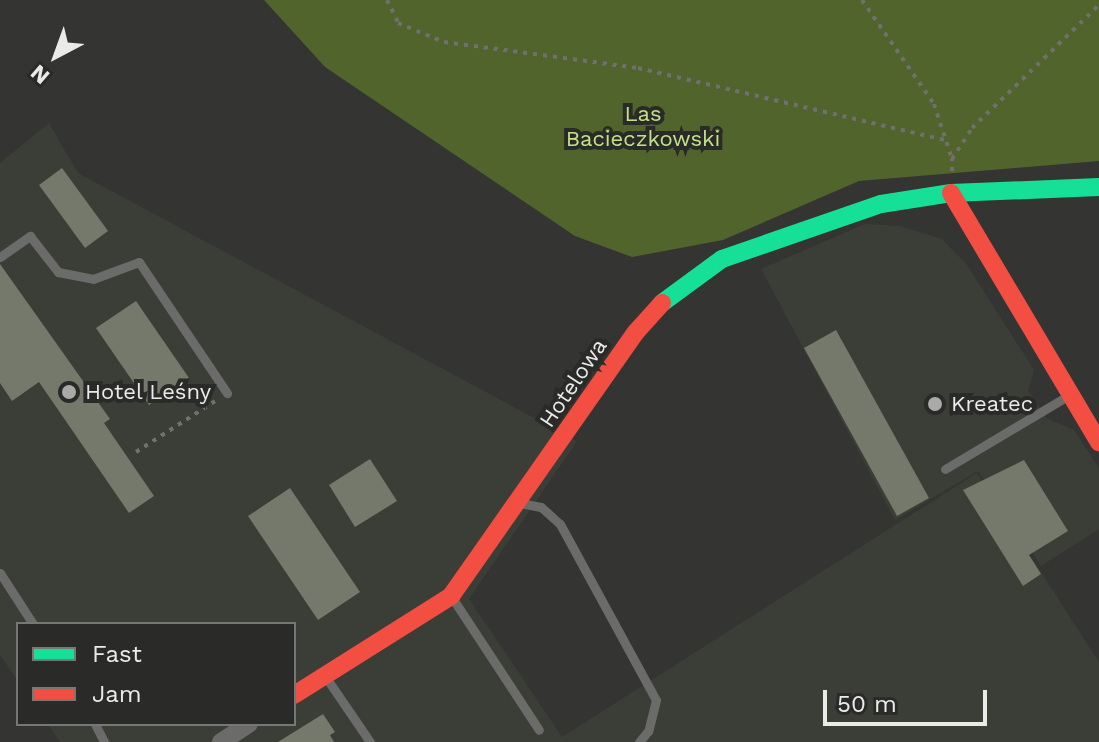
<!DOCTYPE html>
<html>
<head>
<meta charset="utf-8">
<style>
  body { margin:0 }
  #map { position:relative; width:1099px; height:742px; overflow:hidden; background:#343433; font-family:"Work Sans",sans-serif }
  div>[style] { position:absolute }
  .built>* { inset:0; background:#3b3e37 }
  .forest>* { inset:0; background:#51642b }
  .building>* { inset:0; background:#74796c }
  .path>* { height:4px; margin-top:-2px; transform-origin:0; background:repeating-linear-gradient(90deg,#70706f 0 4px,transparent 0 10px) }
  .lane>* { height:9px; margin:-4.5px; padding:0 4.5px; transform-origin:4.5px; border-radius:4.5px; background:#6b6b6a }
  .street>* { height:18px; margin:-9px; padding:0 9px; transform-origin:9px; border-radius:9px; background:#6b6b6a }
  .fast>* { height:18px; margin:-9px; padding:0 9px; transform-origin:9px; border-radius:9px; background:#16e098 }
  .jam>* { height:18px; margin:-9px; padding:0 9px; transform-origin:9px; border-radius:9px; background:#f24e42 }
  .dots>* { width:22px; height:22px; translate:-50% -50%; box-sizing:border-box; border:4px solid #2a2b28; border-radius:50% }
  span { translate:-50% -50%; white-space:nowrap; text-align:center; line-height:1.15; -webkit-text-stroke:8px #2a2b28; paint-order:stroke }
  .park-label { font-size:22px; color:#c1e286 }
  .street-label { font-size:22px; color:#eaebe9 }
  .poi-label { font-size:22px; color:#eaebe9 }
  .left { translate:0 -50%; text-align:left }
  .legend { position:absolute; left:16px; top:622px; width:280px; height:104px; box-sizing:border-box; background:#2a2b28; border:2px solid #777875; margin:0; padding:10px 14px; list-style:none; font-size:24px; color:#eaebe9 }
  .legend li { display:flex; align-items:center; gap:16px; height:40px }
  .legend b { width:40px; border:2px solid #777875 }
  .north { position:absolute; left:16px; top:16px; width:80px; height:80px; -webkit-text-stroke:6px #2a2b28; paint-order:stroke; rotate:221deg; font-size:22px; font-weight:700; line-height:32px; text-align:center; color:#eaebe9 }
  .north::after { content:''; display:block; margin:auto; width:28px; height:36px; background:#eaebe9; clip-path:polygon(50% 0,100% 100%,50% 72%,0 100%) }
  .scale { position:absolute; left:823px; top:690px; width:164px; height:36px; box-sizing:border-box; border:4px solid #eaebe9; border-top:0; padding-left:10px; font-size:24px; line-height:28px; white-space:nowrap; color:#eaebe9; -webkit-text-stroke:6px #2a2b28; paint-order:stroke }
</style>
</head>
<body>
<div id="map">
  <div class="built">
    <div style="clip-path:polygon(49px 123px,78px 173px,577px 441px,469px 599px,562px 737px,977px 473px,1099px 662px,1099px 742px,60px 742px,48px 724px,294px 724px,294px 624px,18px 624px,18px 681px,0 655px,0 163px)"></div>
    <div style="clip-path:polygon(865px 224px,900px 226px,942px 239px,967px 265px,1034px 370px,1028px 390px,1046px 418px,1074px 430px,1099px 468px,1099px 529px,1041px 566px,978px 471px,895px 520px,761px 269px)"></div>
  </div>
  <div class="forest">
    <div style="clip-path:polygon(264px 0,1099px 0,1099px 161px,859px 181px,723px 240px,632px 257px,575px 236px,325px 67px)"></div>
  </div>
  <div class="building">
    <div style="clip-path:polygon(62px 168px,108px 231px,85px 248px,39px 185px)"></div>
    <div style="clip-path:polygon(0 264px,110px 419px,104px 423px,154px 496px,129px 513px,39px 382px,12px 401px,0 383px)"></div>
    <div style="clip-path:polygon(136px 301px,189px 378px,149px 405px,96px 328px)"></div>
    <div style="clip-path:polygon(836px 330px,929px 498px,897px 516px,804px 348px)"></div>
    <div style="clip-path:polygon(370px 459px,397px 501px,355px 527px,329px 485px)"></div>
    <div style="clip-path:polygon(1024px 460px,1068px 531px,1029px 555px,1041px 574px,1023px 586px,963px 490px)"></div>
    <div style="clip-path:polygon(290px 488px,360px 592px,318px 620px,248px 516px)"></div>
    <div style="clip-path:polygon(323px 714px,335px 732px,330px 735px,334px 742px,278px 742px)"></div>
  </div>
  <div class="path">
    <div style="left:387px;top:0;width:25px;rotate:64deg"></div>
    <div style="left:398px;top:23px;width:50px;rotate:22.4deg"></div>
    <div style="left:444px;top:42px;width:196px;rotate:7.6deg"></div>
    <div style="left:638px;top:68px;width:319px;rotate:13.2deg"></div>
    <div style="left:862px;top:0;width:126px;rotate:55.3deg"></div>
    <div style="left:934px;top:104px;width:58px;rotate:71.9deg"></div>
    <div style="left:952px;top:171px;width:12px;rotate:-90deg"></div>
    <div style="left:952px;top:159px;width:37px;rotate:-57deg"></div>
    <div style="left:972px;top:128px;width:177px;rotate:-44.1deg"></div>
    <div style="left:136px;top:452px;width:94px;rotate:-32.8deg"></div>
  </div>
  <div class="lane">
    <div style="left:0;top:257px;width:37px;rotate:-35deg"></div>
    <div style="left:30px;top:236px;width:46px;rotate:52.1deg"></div>
    <div style="left:58px;top:272px;width:36px;rotate:11deg"></div>
    <div style="left:93px;top:279px;width:49px;rotate:-20.3deg"></div>
    <div style="left:139px;top:262px;width:158px;rotate:56.1deg"></div>
    <div style="left:945px;top:469px;width:144px;rotate:-30.8deg"></div>
    <div style="left:520px;top:503px;width:21px;rotate:11deg"></div>
    <div style="left:541px;top:507px;width:25px;rotate:42deg"></div>
    <div style="left:560px;top:524px;width:200px;rotate:61.4deg"></div>
    <div style="left:656px;top:700px;width:32px;rotate:104deg"></div>
    <div style="left:648px;top:731px;width:14px;rotate:129deg"></div>
    <div style="left:0;top:573px;width:61px;rotate:57.1deg"></div>
    <div style="left:451px;top:596px;width:160px;rotate:56.7deg"></div>
    <div style="left:325px;top:676px;width:80px;rotate:55.7deg"></div>
    <div style="left:95px;top:724px;width:20px;rotate:63deg"></div>
  </div>
  <div class="street">
    <div style="left:221px;top:742px;width:33px;rotate:-33deg"></div>
  </div>
  <div class="fast">
    <div style="left:662px;top:303px;width:74px;rotate:-36.3deg"></div>
    <div style="left:722px;top:259px;width:168px;rotate:-19.1deg"></div>
    <div style="left:881px;top:204px;width:71px;rotate:-8.9deg"></div>
    <div style="left:951px;top:193px;width:148px;rotate:-2.3deg"></div>
  </div>
  <div class="jam">
    <div style="left:951px;top:193px;width:290px;rotate:59.3deg"></div>
    <div style="left:294px;top:695px;width:186px;rotate:-32.2deg"></div>
    <div style="left:451px;top:596px;width:322px;rotate:-55deg"></div>
    <div style="left:636px;top:332px;width:39px;rotate:-48deg"></div>
  </div>
  <div class="dots">
    <div style="left:69px;top:392px;background:#aaaba9"></div>
    <div style="left:935px;top:404px;background:#aaaba9"></div>
  </div>
  <div class="park-label">
    <span style="left:643px;top:126px">Las<br>Bacieczkowski</span>
  </div>
  <div class="street-label">
    <span style="left:573px;top:383px;rotate:-56deg">Hotelowa</span>
  </div>
  <div class="poi-label">
    <span class="left" style="left:85px;top:392px">Hotel Leśny</span>
    <span class="left" style="left:951px;top:404px">Kreatec</span>
  </div>
  <ul class="legend">
  <li><b style="height:10px;background:#16e098"></b>Fast</li>
  <li><b style="height:10px;background:#f24e42"></b>Jam</li>
  </ul>
  <div class="north">N</div>
  <div class="scale">50 m</div>
</div>
</body>
</html>
